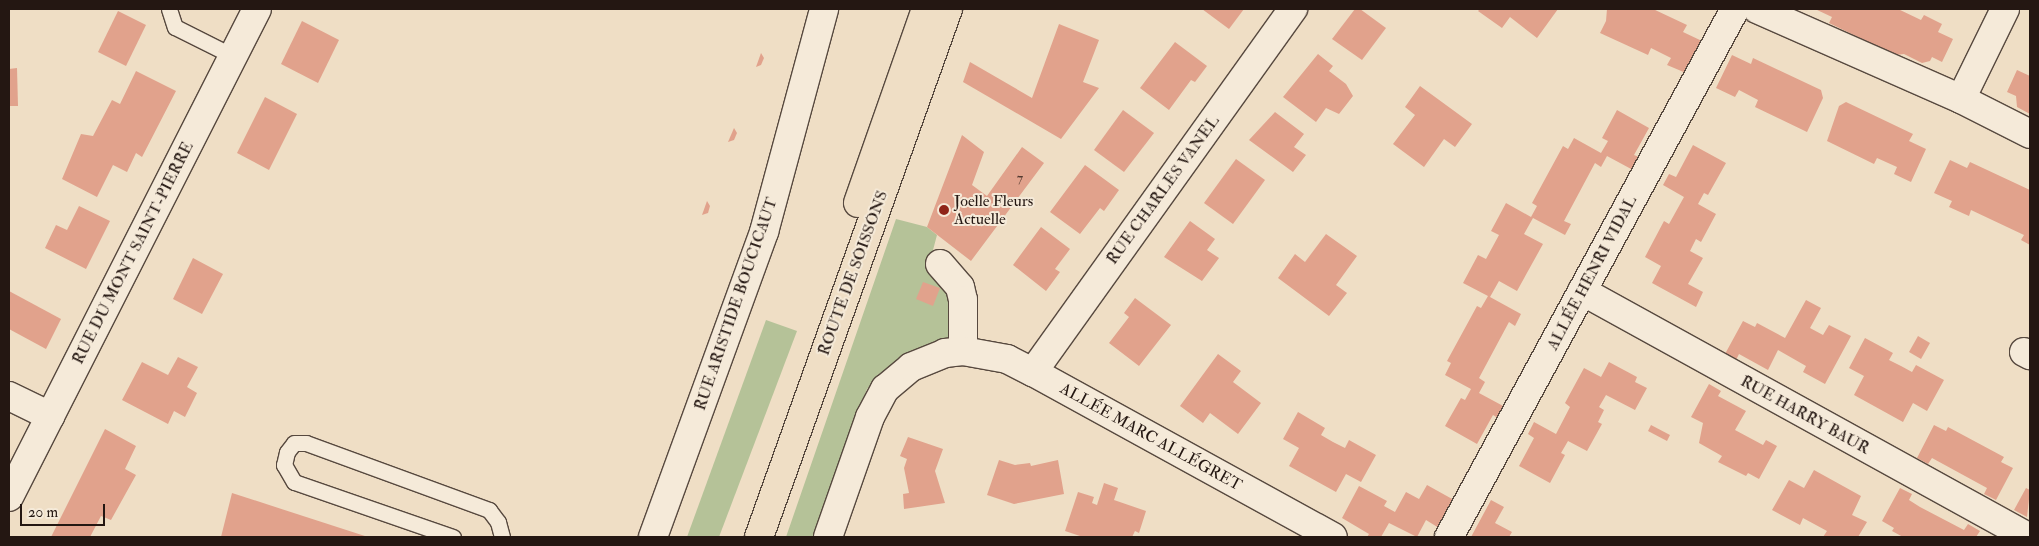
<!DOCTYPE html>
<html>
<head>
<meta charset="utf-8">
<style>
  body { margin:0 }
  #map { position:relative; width:2039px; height:546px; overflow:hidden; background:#efdec5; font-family:"IM FELL Double Pica",serif }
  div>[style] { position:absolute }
  .green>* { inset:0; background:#b5c298 }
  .building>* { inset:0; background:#e1a28c }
  .roads { filter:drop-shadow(1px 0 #57493f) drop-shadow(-1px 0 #57493f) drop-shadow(0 1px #57493f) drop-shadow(0 -1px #57493f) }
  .lane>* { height:15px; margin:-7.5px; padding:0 7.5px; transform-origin:7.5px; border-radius:7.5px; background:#f5ead9 }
  .street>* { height:28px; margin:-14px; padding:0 14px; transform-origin:14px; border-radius:14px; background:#f5ead9 }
  .primary>* { height:28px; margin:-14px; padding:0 14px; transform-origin:14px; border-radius:14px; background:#efdec5 }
  .dots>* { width:14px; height:14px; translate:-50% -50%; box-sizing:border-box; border:2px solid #f5ead9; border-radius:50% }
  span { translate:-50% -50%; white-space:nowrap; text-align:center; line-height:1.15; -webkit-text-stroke:4px #f5ead9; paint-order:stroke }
  .number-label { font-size:14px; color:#533a30 }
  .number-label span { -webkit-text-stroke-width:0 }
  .street-label { font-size:16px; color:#241712 }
  .poi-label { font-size:16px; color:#241712 }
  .left { translate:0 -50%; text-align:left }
  .frame { position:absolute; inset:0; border:10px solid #241712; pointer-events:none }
  .scale { position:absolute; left:20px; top:504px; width:85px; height:22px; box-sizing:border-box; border:2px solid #241712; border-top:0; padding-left:6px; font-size:15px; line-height:18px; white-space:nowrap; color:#241712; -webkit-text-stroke:4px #f5ead9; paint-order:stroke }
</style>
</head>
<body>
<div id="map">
  <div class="green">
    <div style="clip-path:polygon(896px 219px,927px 227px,937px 235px,928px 269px,945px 286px,953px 310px,951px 338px,910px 351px,886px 369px,867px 389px,814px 537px,786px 537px)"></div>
    <div style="clip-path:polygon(766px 320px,797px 331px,719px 537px,687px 537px)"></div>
  </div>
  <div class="building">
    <div style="clip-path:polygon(1202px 9px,1244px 9px,1229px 29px)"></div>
    <div style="clip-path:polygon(1355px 9px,1360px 9px,1386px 28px,1362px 60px,1332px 39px)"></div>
    <div style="clip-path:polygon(1480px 9px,1558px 9px,1537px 38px,1510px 17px,1502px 28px,1478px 11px)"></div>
    <div style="clip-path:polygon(1607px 9px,1653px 9px,1687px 25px,1683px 32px,1702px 41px,1686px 73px,1667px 65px,1671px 58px,1651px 48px,1648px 55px,1600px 33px,1606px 21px)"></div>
    <div style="clip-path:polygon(1815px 9px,1898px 9px,1921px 20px,1924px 15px,1942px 24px,1938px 32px,1953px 39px,1942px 62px,1932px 57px,1930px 61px,1922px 63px,1904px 54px,1895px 55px,1829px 23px,1832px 17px)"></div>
    <div style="clip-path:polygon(118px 11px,146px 25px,126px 66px,98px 52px)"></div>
    <div style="clip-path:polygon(302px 21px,339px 40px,318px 83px,281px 64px)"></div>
    <div style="clip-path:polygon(1059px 24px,1099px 40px,1083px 82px,1099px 88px,1061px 139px,963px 82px,970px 62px,1032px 98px)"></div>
    <div style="clip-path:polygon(1175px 42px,1207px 66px,1195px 82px,1191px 80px,1169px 110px,1140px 88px)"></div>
    <div style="clip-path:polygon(761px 53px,764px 58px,761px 65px,756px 67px)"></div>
    <div style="clip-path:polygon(1318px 54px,1333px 66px,1329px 71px,1346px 84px,1353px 96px,1339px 114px,1326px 108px,1316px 122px,1283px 97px)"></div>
    <div style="clip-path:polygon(1732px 55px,1751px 64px,1753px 58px,1821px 90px,1823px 98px,1807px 132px,1755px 107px,1758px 100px,1739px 90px,1735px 97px,1716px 88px)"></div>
    <div style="clip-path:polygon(17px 68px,18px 106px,9px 106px,9px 69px)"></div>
    <div style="clip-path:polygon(2017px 70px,2030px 76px,2030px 114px,2017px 107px,2016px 96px,2007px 92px)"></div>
    <div style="clip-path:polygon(136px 71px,176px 91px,142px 157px,136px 153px,127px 172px,113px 165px,97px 197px,62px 179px,81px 134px,93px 136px,112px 100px,120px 104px)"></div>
    <div style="clip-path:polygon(1420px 86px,1472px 124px,1455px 147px,1444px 139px,1424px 167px,1393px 144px,1415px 115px,1405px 107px)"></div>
    <div style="clip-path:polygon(265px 97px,297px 114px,269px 170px,237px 153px)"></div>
    <div style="clip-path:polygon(1846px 102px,1913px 134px,1909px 141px,1926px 149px,1911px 182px,1894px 174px,1897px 167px,1877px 158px,1874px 164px,1827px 141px,1839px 106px)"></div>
    <div style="clip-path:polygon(1123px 110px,1154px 133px,1124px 172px,1094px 150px)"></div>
    <div style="clip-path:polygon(1617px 110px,1649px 128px,1634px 155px,1639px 157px,1633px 170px,1607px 156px,1601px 167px,1595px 163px,1564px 221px,1571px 224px,1565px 235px,1533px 218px,1524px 234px,1543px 244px,1517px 291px,1499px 281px,1490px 297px,1521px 314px,1515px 326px,1509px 322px,1479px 378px,1485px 382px,1479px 393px,1505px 407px,1498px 418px,1493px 415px,1477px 444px,1445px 426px,1461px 398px,1465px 400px,1471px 389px,1445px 375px,1451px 363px,1447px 361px,1477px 306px,1481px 308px,1488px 296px,1463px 283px,1478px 255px,1486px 259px,1499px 235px,1491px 231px,1506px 203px,1531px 217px,1537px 206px,1532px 203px,1563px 146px,1568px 149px,1574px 138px,1601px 153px,1608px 141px,1602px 138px)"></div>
    <div style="clip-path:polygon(1275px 112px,1304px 134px,1294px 147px,1306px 155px,1293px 172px,1249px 140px)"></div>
    <div style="clip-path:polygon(734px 128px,737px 133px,734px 140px,728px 142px)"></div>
    <div style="clip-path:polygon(962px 135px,984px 152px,972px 185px,987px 196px,1022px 147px,1044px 163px,971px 261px,927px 227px)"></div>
    <div style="clip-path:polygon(1693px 145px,1726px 163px,1708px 195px,1704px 193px,1698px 204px,1716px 214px,1701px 242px,1696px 239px,1690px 251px,1703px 258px,1688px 284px,1703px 292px,1696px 307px,1652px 283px,1661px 266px,1645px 257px,1664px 221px,1669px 224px,1684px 197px,1663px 185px,1669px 174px,1676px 177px)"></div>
    <div style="clip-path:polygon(1236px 159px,1265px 180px,1233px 224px,1204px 203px)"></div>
    <div style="clip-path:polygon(1950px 160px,1967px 168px,1970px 162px,2030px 190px,2030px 245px,2021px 240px,2024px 235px,1971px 210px,1969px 216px,1949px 207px,1952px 201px,1934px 193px)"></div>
    <div style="clip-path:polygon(1085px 165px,1119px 190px,1104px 211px,1100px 208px,1080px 234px,1050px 212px)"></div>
    <div style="clip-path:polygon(707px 201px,710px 206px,708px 213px,702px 215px)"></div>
    <div style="clip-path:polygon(79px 206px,110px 221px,86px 269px,45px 248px,56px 225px,67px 230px)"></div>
    <div style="clip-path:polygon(1190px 221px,1215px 239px,1207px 250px,1219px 258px,1202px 281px,1164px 257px)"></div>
    <div style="clip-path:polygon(1041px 227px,1070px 249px,1055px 269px,1060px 272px,1046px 291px,1013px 265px)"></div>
    <div style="clip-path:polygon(1326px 234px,1357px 256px,1336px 285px,1347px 293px,1329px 316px,1278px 278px,1295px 254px,1305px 262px)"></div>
    <div style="clip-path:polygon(193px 258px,223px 274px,202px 314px,173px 299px)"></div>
    <div style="clip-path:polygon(923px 282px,940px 288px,933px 306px,916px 299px)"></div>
    <div style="clip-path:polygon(9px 291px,61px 319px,46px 349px,9px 329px)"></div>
    <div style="clip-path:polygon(1135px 298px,1171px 325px,1139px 366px,1109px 343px,1129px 317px,1124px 313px)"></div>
    <div style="clip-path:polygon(1806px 300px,1821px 308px,1810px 328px,1823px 335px,1829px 325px,1851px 336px,1825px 384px,1803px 372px,1806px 366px,1778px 350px,1768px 370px,1739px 354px,1736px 360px,1725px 354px,1743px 321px,1755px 327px,1757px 323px,1785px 338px)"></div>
    <div style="clip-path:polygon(1918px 336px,1930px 343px,1921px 359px,1909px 352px)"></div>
    <div style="clip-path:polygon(1865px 338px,1893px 353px,1889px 360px,1901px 366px,1912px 372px,1916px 365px,1944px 380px,1927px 411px,1913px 403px,1903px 422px,1854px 395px,1864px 376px,1849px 368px)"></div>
    <div style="clip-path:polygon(1218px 354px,1241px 371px,1233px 382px,1261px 403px,1238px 434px,1210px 413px,1203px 423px,1180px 406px)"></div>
    <div style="clip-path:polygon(178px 357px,198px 367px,187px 387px,197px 393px,185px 417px,174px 411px,168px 424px,122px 400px,142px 362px,168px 375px)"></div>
    <div style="clip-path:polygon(1609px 362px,1637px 377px,1635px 382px,1647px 388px,1635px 410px,1606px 395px,1599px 407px,1604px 410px,1598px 422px,1602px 424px,1587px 451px,1568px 441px,1561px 453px,1565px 455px,1550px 483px,1519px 466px,1534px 438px,1528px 434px,1534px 422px,1556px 434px,1570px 407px,1565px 403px,1584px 368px,1601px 377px)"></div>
    <div style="clip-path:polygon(1709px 384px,1721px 391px,1718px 396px,1746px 411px,1735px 430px,1763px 445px,1766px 440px,1777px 446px,1759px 479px,1748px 473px,1746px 476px,1718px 462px,1722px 456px,1699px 443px,1703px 423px,1691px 417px)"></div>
    <div style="clip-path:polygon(1298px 412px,1325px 428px,1321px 435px,1333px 442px,1345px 448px,1349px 440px,1376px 455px,1361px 482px,1346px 474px,1336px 492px,1289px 466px,1299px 448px,1283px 439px)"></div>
    <div style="clip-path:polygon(1651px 425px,1670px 435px,1667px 441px,1648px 431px)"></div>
    <div style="clip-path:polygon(1934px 425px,1946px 431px,1948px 427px,2004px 457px,2001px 462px,2013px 468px,1996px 500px,1984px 494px,1987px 488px,1932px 458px,1928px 464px,1917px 458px)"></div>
    <div style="clip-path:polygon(105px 429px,136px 446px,125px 469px,136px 475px,111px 520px,101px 516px,90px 537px,51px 537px)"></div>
    <div style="clip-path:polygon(908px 437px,943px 449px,935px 471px,945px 503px,904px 509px,903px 494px,909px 493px,904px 468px,907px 459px,900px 456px)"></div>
    <div style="clip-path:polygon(999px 460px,1015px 465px,1030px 463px,1031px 466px,1058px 460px,1064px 494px,1014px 504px,987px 495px)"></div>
    <div style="clip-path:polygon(1814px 470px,1861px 496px,1852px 515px,1867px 522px,1858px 537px,1823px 537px,1827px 531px,1803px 518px,1800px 525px,1772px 510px,1789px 480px,1804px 488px)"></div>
    <div style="clip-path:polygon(1104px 483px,1118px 488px,1114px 500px,1146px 511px,1139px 533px,1135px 531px,1132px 537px,1083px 537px,1065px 531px,1078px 492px,1094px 497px,1092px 503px,1097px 505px)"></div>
    <div style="clip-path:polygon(1427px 485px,1454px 500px,1439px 528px,1426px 520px,1417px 537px,1389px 523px,1381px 537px,1367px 537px,1369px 534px,1342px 518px,1359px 486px,1387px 501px,1384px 506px,1395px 512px,1406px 492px,1419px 499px)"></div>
    <div style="clip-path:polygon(1900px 488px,1912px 494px,1909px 500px,1920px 507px,1964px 530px,1968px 524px,1980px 531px,1976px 537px,1903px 537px,1892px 531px,1894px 528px,1882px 521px)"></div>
    <div style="clip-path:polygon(2026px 488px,2030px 490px,2027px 517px,2014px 510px)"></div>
    <div style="clip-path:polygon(232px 493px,368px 537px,221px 537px)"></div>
    <div style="clip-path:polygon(1491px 500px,1504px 507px,1495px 523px,1512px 532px,1509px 537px,1471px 537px)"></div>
  </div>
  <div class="roads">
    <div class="lane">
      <div style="left:169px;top:9px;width:19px;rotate:72deg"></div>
      <div style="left:175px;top:27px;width:65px;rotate:26.6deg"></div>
      <div style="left:453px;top:537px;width:168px;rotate:-160.9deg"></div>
      <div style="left:294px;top:482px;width:20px;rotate:-120deg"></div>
      <div style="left:284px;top:465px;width:13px;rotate:-77deg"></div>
      <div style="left:287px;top:452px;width:11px;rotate:-52deg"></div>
      <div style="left:294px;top:443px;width:12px"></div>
      <div style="left:306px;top:443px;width:195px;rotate:20.1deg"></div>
      <div style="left:489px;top:510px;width:15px;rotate:53deg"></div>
      <div style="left:498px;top:522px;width:16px;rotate:75deg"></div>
    </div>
    <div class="street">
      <div style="left:1757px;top:9px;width:223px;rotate:23.8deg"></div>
      <div style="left:1961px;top:99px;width:77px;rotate:26.9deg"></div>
      <div style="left:1961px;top:99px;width:100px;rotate:-63.9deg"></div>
      <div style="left:940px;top:264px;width:30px;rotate:49deg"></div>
      <div style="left:960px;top:287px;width:13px;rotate:77deg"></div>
      <div style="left:963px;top:300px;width:51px;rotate:90deg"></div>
      <div style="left:1582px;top:291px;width:509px;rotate:28.88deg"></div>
      <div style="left:2024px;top:352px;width:7px;rotate:27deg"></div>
      <div style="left:1033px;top:372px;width:447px;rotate:-54.4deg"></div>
      <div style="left:9px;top:396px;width:46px;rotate:26deg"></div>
      <div style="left:9px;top:497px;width:547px;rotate:-63.06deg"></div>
      <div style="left:653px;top:537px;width:325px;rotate:-70deg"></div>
      <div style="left:764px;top:232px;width:231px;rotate:-74.9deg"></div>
      <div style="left:828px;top:537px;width:127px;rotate:-70.7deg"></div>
      <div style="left:870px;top:417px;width:32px;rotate:-62deg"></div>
      <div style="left:885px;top:389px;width:34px;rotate:-40deg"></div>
      <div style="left:911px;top:367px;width:37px;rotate:-22deg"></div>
      <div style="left:945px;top:353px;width:18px;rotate:-6deg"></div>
      <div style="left:963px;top:351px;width:45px;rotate:10.3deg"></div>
      <div style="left:1007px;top:359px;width:29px;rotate:27deg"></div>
      <div style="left:1033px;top:372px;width:342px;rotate:28.8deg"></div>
      <div style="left:1449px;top:537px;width:600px;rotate:-61.56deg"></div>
    </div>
    <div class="primary">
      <div style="left:858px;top:203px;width:206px;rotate:-70.7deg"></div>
      <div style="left:759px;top:537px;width:561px;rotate:-70.3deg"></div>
    </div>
  </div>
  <div class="dots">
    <div style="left:944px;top:210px;background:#8f2418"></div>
  </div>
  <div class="number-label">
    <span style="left:1020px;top:178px">7</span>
  </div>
  <div class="street-label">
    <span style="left:1163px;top:190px;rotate:-54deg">RUE CHARLES VANEL</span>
    <span style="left:133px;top:253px;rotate:-63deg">RUE DU MONT SAINT-PIERRE</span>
    <span style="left:853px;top:273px;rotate:-70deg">ROUTE DE SOISSONS</span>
    <span style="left:1592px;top:273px;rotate:-62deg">ALLÉE HENRI VIDAL</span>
    <span style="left:736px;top:304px;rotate:-71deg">RUE ARISTIDE BOUCICAUT</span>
    <span style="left:1805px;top:415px;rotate:29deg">RUE HARRY BAUR</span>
    <span style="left:1151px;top:437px;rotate:29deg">ALLÉE MARC ALLÉGRET</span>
  </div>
  <div class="poi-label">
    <span class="left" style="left:954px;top:210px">Joelle Fleurs<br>Actuelle</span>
  </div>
  <div class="frame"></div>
  <div class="scale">20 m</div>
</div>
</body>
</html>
